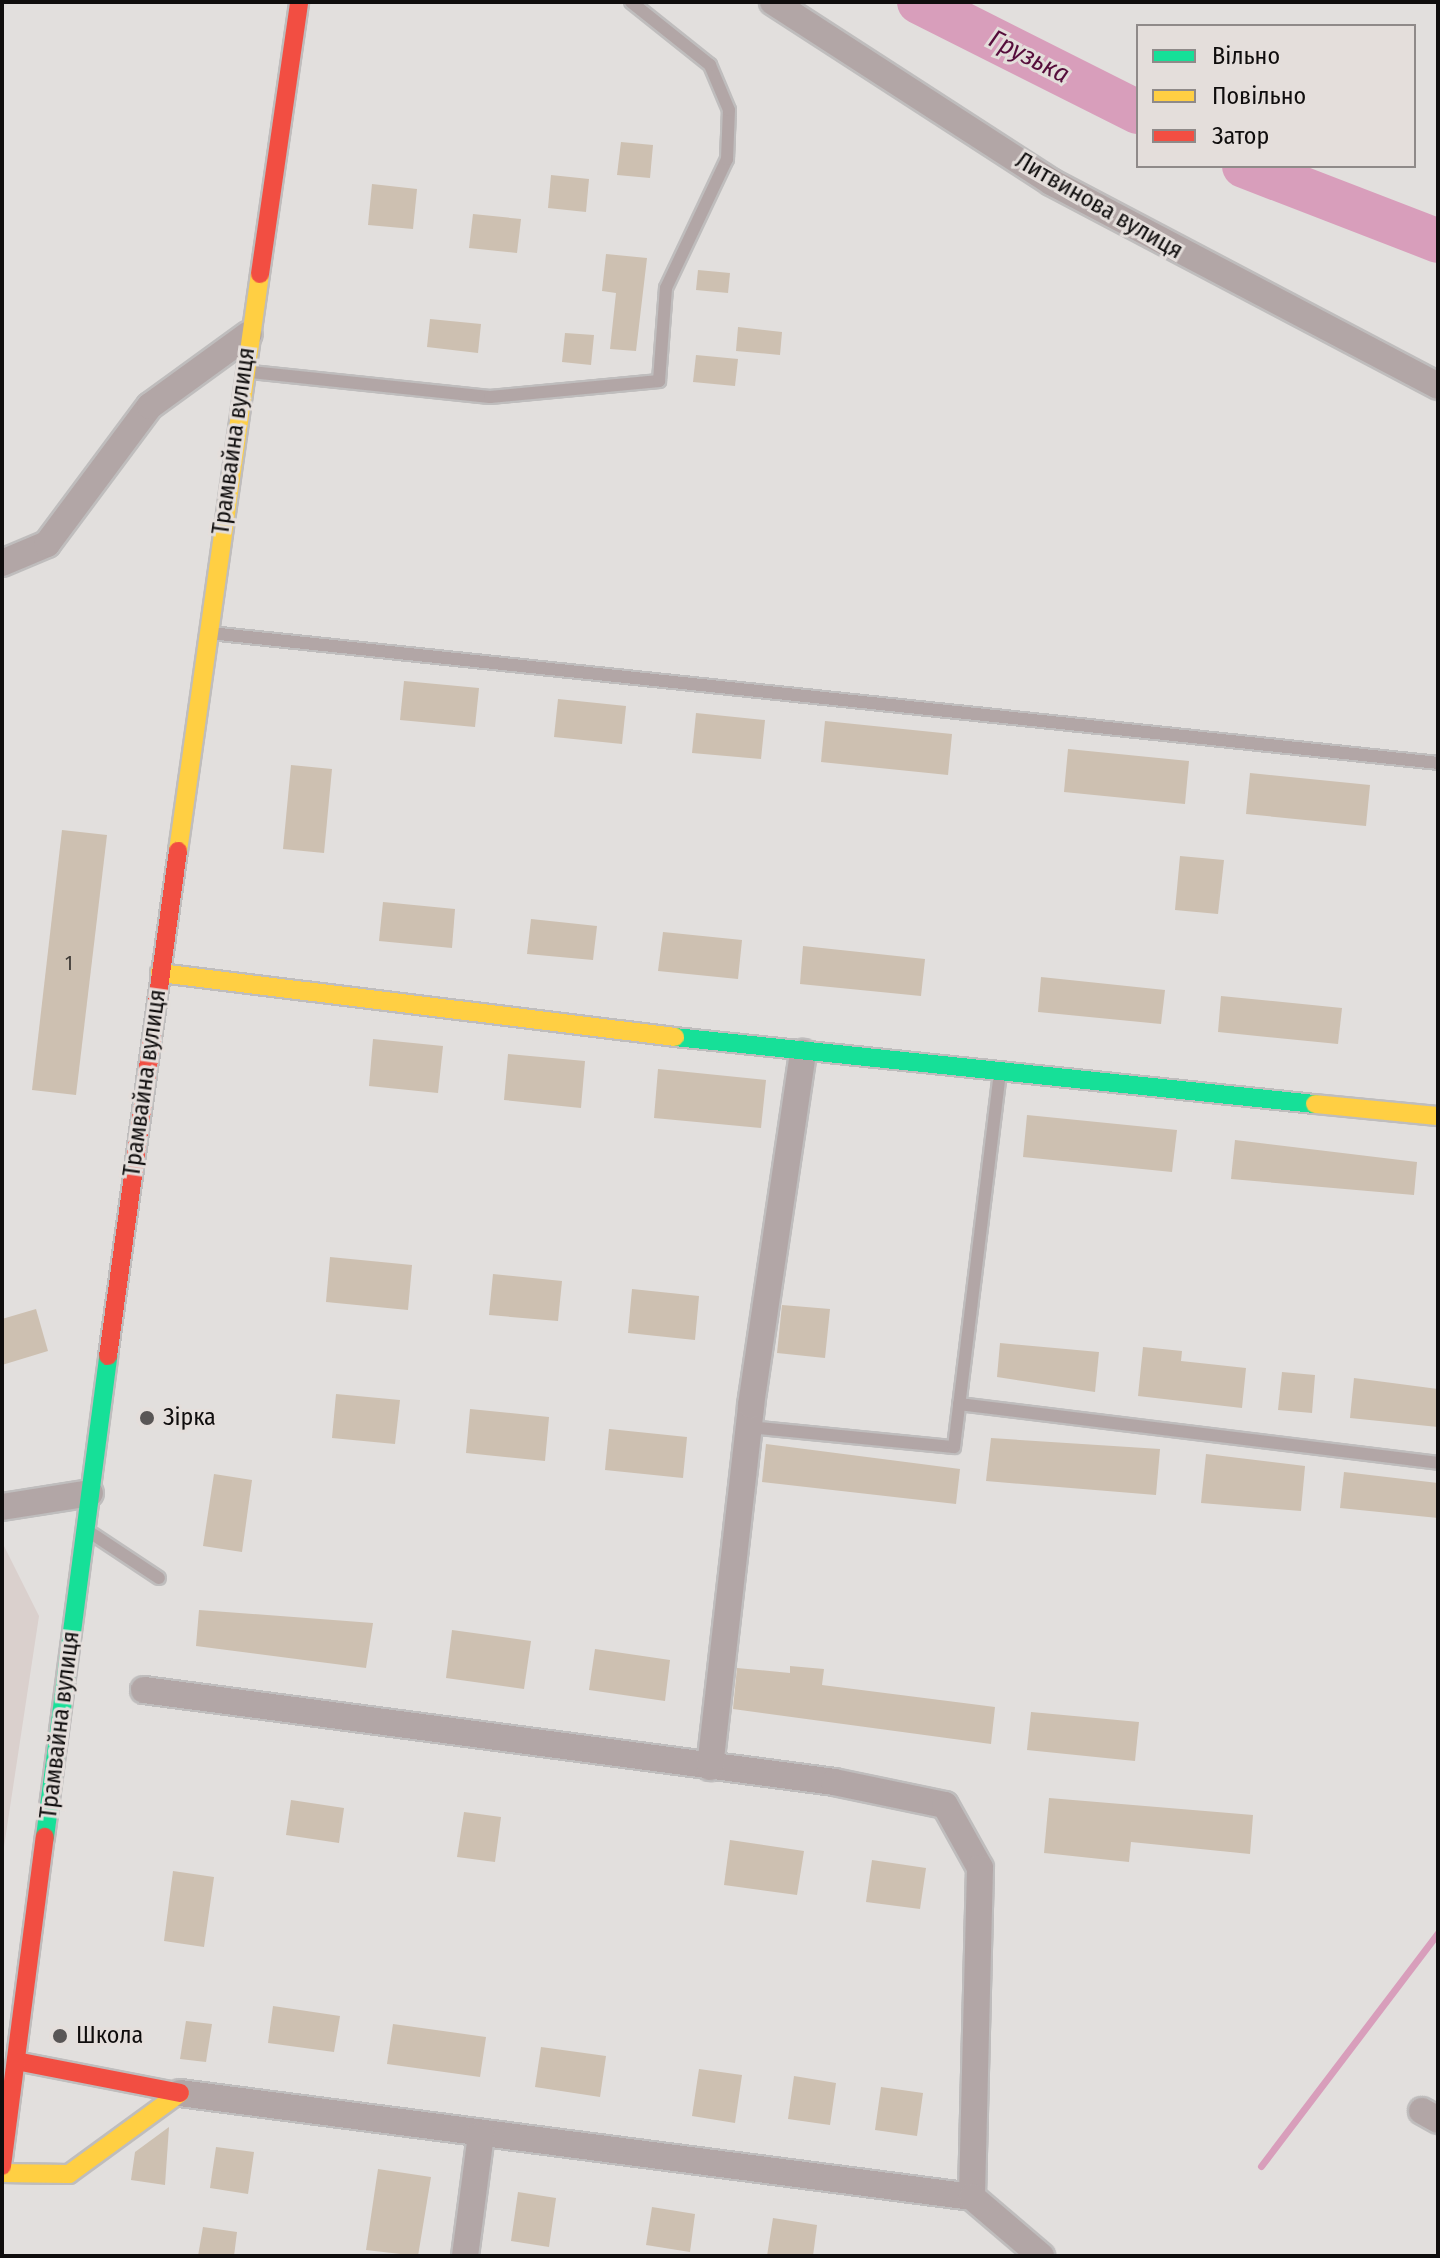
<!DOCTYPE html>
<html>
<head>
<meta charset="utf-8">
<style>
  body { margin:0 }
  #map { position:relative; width:1440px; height:2258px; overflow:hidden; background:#e2dfdd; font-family:"Fira Sans Condensed",sans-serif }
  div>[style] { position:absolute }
  .built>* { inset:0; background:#dad0cd }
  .stream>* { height:7px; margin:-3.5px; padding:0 3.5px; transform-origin:3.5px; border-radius:3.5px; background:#d89ebb }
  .river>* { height:44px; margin:-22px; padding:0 22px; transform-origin:22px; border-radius:22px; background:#d89ebb }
  .building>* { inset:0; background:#cdc0b1 }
  .roads { filter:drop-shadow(2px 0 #bfbdbd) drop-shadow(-2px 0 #bfbdbd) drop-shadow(0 2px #bfbdbd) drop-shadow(0 -2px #bfbdbd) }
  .lane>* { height:12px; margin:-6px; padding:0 6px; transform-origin:6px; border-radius:6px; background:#b2a6a6 }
  .street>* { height:26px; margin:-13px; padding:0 13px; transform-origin:13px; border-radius:13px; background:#b2a6a6 }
  .fast>* { height:18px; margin:-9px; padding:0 9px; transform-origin:9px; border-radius:9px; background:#16e098 }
  .slow>* { height:18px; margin:-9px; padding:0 9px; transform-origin:9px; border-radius:9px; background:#ffcf43 }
  .jam>* { height:18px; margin:-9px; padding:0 9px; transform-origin:9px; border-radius:9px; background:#f24e42 }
  .dots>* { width:22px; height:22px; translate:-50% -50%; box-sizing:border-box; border:4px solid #e4dedb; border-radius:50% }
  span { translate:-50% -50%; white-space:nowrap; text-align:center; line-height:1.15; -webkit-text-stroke:6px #e4dedb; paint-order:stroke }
  .number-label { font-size:20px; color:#3e3a36 }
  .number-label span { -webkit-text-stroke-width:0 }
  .street-label { font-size:24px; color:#0f0d0d }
  .poi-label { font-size:24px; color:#0f0d0d }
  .left { translate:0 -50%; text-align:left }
  .water-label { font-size:26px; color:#560d3b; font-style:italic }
  .frame { position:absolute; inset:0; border:4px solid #0f0d0d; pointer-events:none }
  .legend { position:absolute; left:1136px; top:24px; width:280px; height:144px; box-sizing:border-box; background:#e4dedb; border:2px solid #8f8a89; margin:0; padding:10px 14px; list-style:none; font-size:24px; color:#0f0d0d }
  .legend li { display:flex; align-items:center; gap:16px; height:40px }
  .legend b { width:40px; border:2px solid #8f8a89 }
</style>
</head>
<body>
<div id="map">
  <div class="built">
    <div style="clip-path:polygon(2px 1542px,39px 1616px,2px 1860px)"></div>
  </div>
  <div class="stream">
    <div style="left:1261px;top:2166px;width:293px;rotate:-52.8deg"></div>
  </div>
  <div class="river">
    <div style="left:919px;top:2px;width:245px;rotate:26.7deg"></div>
    <div style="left:1244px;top:166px;width:208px;rotate:21.1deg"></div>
  </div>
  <div class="building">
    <div style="clip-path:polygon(621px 142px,653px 145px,650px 178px,617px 175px)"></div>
    <div style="clip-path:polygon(551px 175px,589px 179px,586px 212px,548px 208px)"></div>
    <div style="clip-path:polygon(372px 184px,417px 189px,413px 229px,368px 225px)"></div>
    <div style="clip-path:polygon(473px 214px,521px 219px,517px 253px,469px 248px)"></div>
    <div style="clip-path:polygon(606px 254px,647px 258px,636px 351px,610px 349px,616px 293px,602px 291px)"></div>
    <div style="clip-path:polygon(698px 270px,730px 273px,728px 293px,696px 290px)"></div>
    <div style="clip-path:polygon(430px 319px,481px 324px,478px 353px,427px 347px)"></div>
    <div style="clip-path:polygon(738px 327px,782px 332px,780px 355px,736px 351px)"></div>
    <div style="clip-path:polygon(565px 333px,594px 335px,591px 365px,562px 362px)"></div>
    <div style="clip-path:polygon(696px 355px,738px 359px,735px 386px,693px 382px)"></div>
    <div style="clip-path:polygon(404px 681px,479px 688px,475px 727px,400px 720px)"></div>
    <div style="clip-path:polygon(558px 699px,626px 706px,622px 744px,554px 737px)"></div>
    <div style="clip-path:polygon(696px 713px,765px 720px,761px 759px,692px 753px)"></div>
    <div style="clip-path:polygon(825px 721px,952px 734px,948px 775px,821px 762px)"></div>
    <div style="clip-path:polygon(1068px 749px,1189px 761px,1185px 804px,1064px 792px)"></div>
    <div style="clip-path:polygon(291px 765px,332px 769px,324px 853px,283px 849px)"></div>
    <div style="clip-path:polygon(1250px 773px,1370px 785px,1366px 826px,1246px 814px)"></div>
    <div style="clip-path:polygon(62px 830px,107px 835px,76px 1095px,32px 1090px)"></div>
    <div style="clip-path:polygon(1180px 856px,1224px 860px,1218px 914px,1175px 910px)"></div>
    <div style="clip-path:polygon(383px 902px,455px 909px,452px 948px,379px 941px)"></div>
    <div style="clip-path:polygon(531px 919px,597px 926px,593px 960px,527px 954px)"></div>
    <div style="clip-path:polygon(663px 932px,742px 940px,738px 979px,658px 971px)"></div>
    <div style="clip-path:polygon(803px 946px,925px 959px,921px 996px,800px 984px)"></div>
    <div style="clip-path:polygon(1041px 977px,1165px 990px,1161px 1024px,1038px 1012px)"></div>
    <div style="clip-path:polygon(1221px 996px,1342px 1008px,1338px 1044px,1218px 1032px)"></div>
    <div style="clip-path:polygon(373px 1039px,443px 1046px,438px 1093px,369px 1086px)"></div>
    <div style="clip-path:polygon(508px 1054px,585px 1061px,581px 1108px,504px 1100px)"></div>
    <div style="clip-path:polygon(658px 1069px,766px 1080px,761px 1128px,654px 1118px)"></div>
    <div style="clip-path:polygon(1027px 1115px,1177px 1130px,1172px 1172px,1023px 1157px)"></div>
    <div style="clip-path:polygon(1235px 1140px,1417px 1162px,1414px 1195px,1231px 1179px)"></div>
    <div style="clip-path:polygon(330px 1257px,412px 1265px,408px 1310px,326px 1302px)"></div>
    <div style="clip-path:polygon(493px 1274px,562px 1281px,558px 1321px,489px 1315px)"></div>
    <div style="clip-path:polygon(632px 1289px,699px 1296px,695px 1340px,628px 1333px)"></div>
    <div style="clip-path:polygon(782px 1305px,830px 1309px,825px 1358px,777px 1353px)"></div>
    <div style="clip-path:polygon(36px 1309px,48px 1351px,2px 1365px,2px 1319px)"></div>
    <div style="clip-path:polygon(1000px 1343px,1099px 1352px,1095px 1392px,997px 1377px)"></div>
    <div style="clip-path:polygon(1143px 1347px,1182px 1351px,1181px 1361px,1246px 1368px,1242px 1408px,1138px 1396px)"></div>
    <div style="clip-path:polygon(1282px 1372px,1315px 1375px,1312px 1413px,1278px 1410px)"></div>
    <div style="clip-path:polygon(1354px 1378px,1438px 1389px,1438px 1427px,1350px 1418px)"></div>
    <div style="clip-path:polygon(336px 1394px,400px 1400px,395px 1444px,332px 1438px)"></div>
    <div style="clip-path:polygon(470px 1409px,549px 1417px,545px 1461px,466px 1453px)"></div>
    <div style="clip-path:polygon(609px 1429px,687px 1437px,683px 1478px,605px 1470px)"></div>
    <div style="clip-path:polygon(991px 1438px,1160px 1449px,1156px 1495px,986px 1481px)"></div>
    <div style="clip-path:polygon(766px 1444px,960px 1469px,956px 1504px,762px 1482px)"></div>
    <div style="clip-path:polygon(1206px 1454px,1305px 1466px,1301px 1511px,1201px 1503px)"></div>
    <div style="clip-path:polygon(1344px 1472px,1438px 1483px,1438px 1518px,1340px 1508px)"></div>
    <div style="clip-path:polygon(214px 1474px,252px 1480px,242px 1552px,203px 1546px)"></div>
    <div style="clip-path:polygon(199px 1610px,373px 1623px,366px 1668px,196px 1646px)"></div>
    <div style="clip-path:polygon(452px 1630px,531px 1641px,524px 1689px,446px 1678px)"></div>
    <div style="clip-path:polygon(595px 1649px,670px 1660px,665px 1701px,589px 1690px)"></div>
    <div style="clip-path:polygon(790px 1666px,824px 1669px,822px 1685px,995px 1707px,991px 1744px,733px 1709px,737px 1668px,790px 1673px)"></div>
    <div style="clip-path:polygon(1031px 1712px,1139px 1722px,1135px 1761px,1027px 1750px)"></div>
    <div style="clip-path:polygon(1049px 1798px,1253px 1815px,1250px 1854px,1131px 1842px,1129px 1862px,1044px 1853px)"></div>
    <div style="clip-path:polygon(291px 1800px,344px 1808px,339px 1843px,286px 1835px)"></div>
    <div style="clip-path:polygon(464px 1812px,501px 1817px,495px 1862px,457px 1857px)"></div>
    <div style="clip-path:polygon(730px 1840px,804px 1851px,797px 1895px,724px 1885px)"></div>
    <div style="clip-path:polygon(872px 1860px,926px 1868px,920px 1909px,866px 1902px)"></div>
    <div style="clip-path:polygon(173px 1871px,214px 1877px,204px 1947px,164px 1941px)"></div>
    <div style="clip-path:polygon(273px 2006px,340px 2016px,334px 2052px,268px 2043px)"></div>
    <div style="clip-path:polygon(186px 2021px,212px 2024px,206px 2062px,180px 2059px)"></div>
    <div style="clip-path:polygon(393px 2024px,486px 2037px,480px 2077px,387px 2064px)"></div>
    <div style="clip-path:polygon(541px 2047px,606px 2056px,600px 2097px,535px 2087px)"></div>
    <div style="clip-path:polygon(699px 2069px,742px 2075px,735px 2123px,692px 2116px)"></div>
    <div style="clip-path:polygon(794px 2076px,836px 2083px,830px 2125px,788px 2119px)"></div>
    <div style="clip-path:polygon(881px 2087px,923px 2093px,917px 2136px,875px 2130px)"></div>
    <div style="clip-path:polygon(169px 2127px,165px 2185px,131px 2180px,135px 2152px)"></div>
    <div style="clip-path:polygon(216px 2147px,254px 2152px,248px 2194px,210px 2188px)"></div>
    <div style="clip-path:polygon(378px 2169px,431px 2177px,418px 2256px,366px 2250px)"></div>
    <div style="clip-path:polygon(518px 2192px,556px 2198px,549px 2247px,511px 2241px)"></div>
    <div style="clip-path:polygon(652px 2207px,695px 2214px,690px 2252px,646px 2245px)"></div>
    <div style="clip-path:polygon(773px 2218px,817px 2225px,813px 2256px,767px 2256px)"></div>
    <div style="clip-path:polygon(203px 2227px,237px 2232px,234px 2256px,198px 2256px)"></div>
  </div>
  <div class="roads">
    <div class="lane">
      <div style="left:251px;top:372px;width:240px;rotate:6deg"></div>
      <div style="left:490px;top:397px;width:170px;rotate:-5.4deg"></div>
      <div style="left:659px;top:381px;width:93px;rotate:-85.7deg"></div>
      <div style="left:666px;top:288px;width:143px;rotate:-64.7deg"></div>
      <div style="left:727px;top:159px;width:49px;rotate:-87.7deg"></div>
      <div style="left:729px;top:110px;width:49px;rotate:-112.9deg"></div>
      <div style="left:710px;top:65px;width:101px;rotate:-141.4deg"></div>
      <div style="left:210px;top:633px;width:1235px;rotate:6.04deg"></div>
      <div style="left:959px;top:1404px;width:483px;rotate:7deg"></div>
      <div style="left:749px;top:1427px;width:206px;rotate:5.6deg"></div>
      <div style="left:954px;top:1447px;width:375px;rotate:-83deg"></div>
      <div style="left:88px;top:1531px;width:85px;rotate:33.5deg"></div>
    </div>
    <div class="street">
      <div style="left:773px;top:2px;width:331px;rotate:32.9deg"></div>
      <div style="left:1051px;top:182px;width:437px;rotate:27.8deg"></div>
      <div style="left:2px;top:563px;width:49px;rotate:-22.9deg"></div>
      <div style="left:47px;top:544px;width:172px;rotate:-53.3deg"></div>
      <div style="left:150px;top:406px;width:122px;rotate:-36deg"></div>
      <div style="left:2px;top:1507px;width:89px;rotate:-9deg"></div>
      <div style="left:144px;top:1690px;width:696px;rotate:7.59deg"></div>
      <div style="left:834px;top:1782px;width:113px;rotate:11.7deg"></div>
      <div style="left:945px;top:1805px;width:72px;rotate:60.9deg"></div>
      <div style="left:980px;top:1868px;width:329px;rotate:91.4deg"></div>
      <div style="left:710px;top:1767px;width:364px;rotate:-83.5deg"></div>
      <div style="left:751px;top:1405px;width:356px;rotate:-81.6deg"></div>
      <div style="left:180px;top:2093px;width:799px;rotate:7.48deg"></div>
      <div style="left:972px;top:2197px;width:91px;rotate:40.5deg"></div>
      <div style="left:1422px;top:2111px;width:18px;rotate:29deg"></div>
      <div style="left:465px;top:2256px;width:123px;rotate:-82.5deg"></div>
    </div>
    <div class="fast">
      <div style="left:675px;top:1037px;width:643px;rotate:5.98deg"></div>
      <div style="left:45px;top:1837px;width:485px;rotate:-82.5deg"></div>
    </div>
    <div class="slow">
      <div style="left:178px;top:851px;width:583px;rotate:-81.91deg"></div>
      <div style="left:160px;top:973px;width:519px;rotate:7.08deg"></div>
      <div style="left:1315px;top:1104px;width:124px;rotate:5.6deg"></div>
      <div style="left:2px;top:2173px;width:67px;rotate:0.9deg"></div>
      <div style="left:69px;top:2174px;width:137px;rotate:-36.1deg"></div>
    </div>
    <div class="jam">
      <div style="left:260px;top:274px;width:275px;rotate:-81.8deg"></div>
      <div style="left:108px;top:1356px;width:510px;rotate:-82.11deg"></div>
      <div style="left:16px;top:2061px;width:167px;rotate:11deg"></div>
      <div style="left:2px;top:2166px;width:332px;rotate:-82.6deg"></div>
    </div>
  </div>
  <div class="dots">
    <div style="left:147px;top:1418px;background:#595656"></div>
    <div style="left:60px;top:2036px;background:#595656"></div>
  </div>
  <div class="number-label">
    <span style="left:69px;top:963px">1</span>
  </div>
  <div class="street-label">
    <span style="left:1099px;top:206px;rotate:30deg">Литвинова вулиця</span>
    <span style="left:234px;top:441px;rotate:-82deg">Трамвайна вулиця</span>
    <span style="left:145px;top:1083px;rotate:-82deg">Трамвайна вулиця</span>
    <span style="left:60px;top:1725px;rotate:-83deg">Трамвайна вулиця</span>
  </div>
  <div class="poi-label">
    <span class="left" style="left:163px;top:1418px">Зірка</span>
    <span class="left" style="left:76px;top:2036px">Школа</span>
  </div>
  <div class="water-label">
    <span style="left:1029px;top:57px;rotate:27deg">Грузька</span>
  </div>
  <div class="frame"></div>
  <ul class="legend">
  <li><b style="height:10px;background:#16e098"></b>Вільно</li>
  <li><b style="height:10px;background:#ffcf43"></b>Повільно</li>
  <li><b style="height:10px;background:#f24e42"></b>Затор</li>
  </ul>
</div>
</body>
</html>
